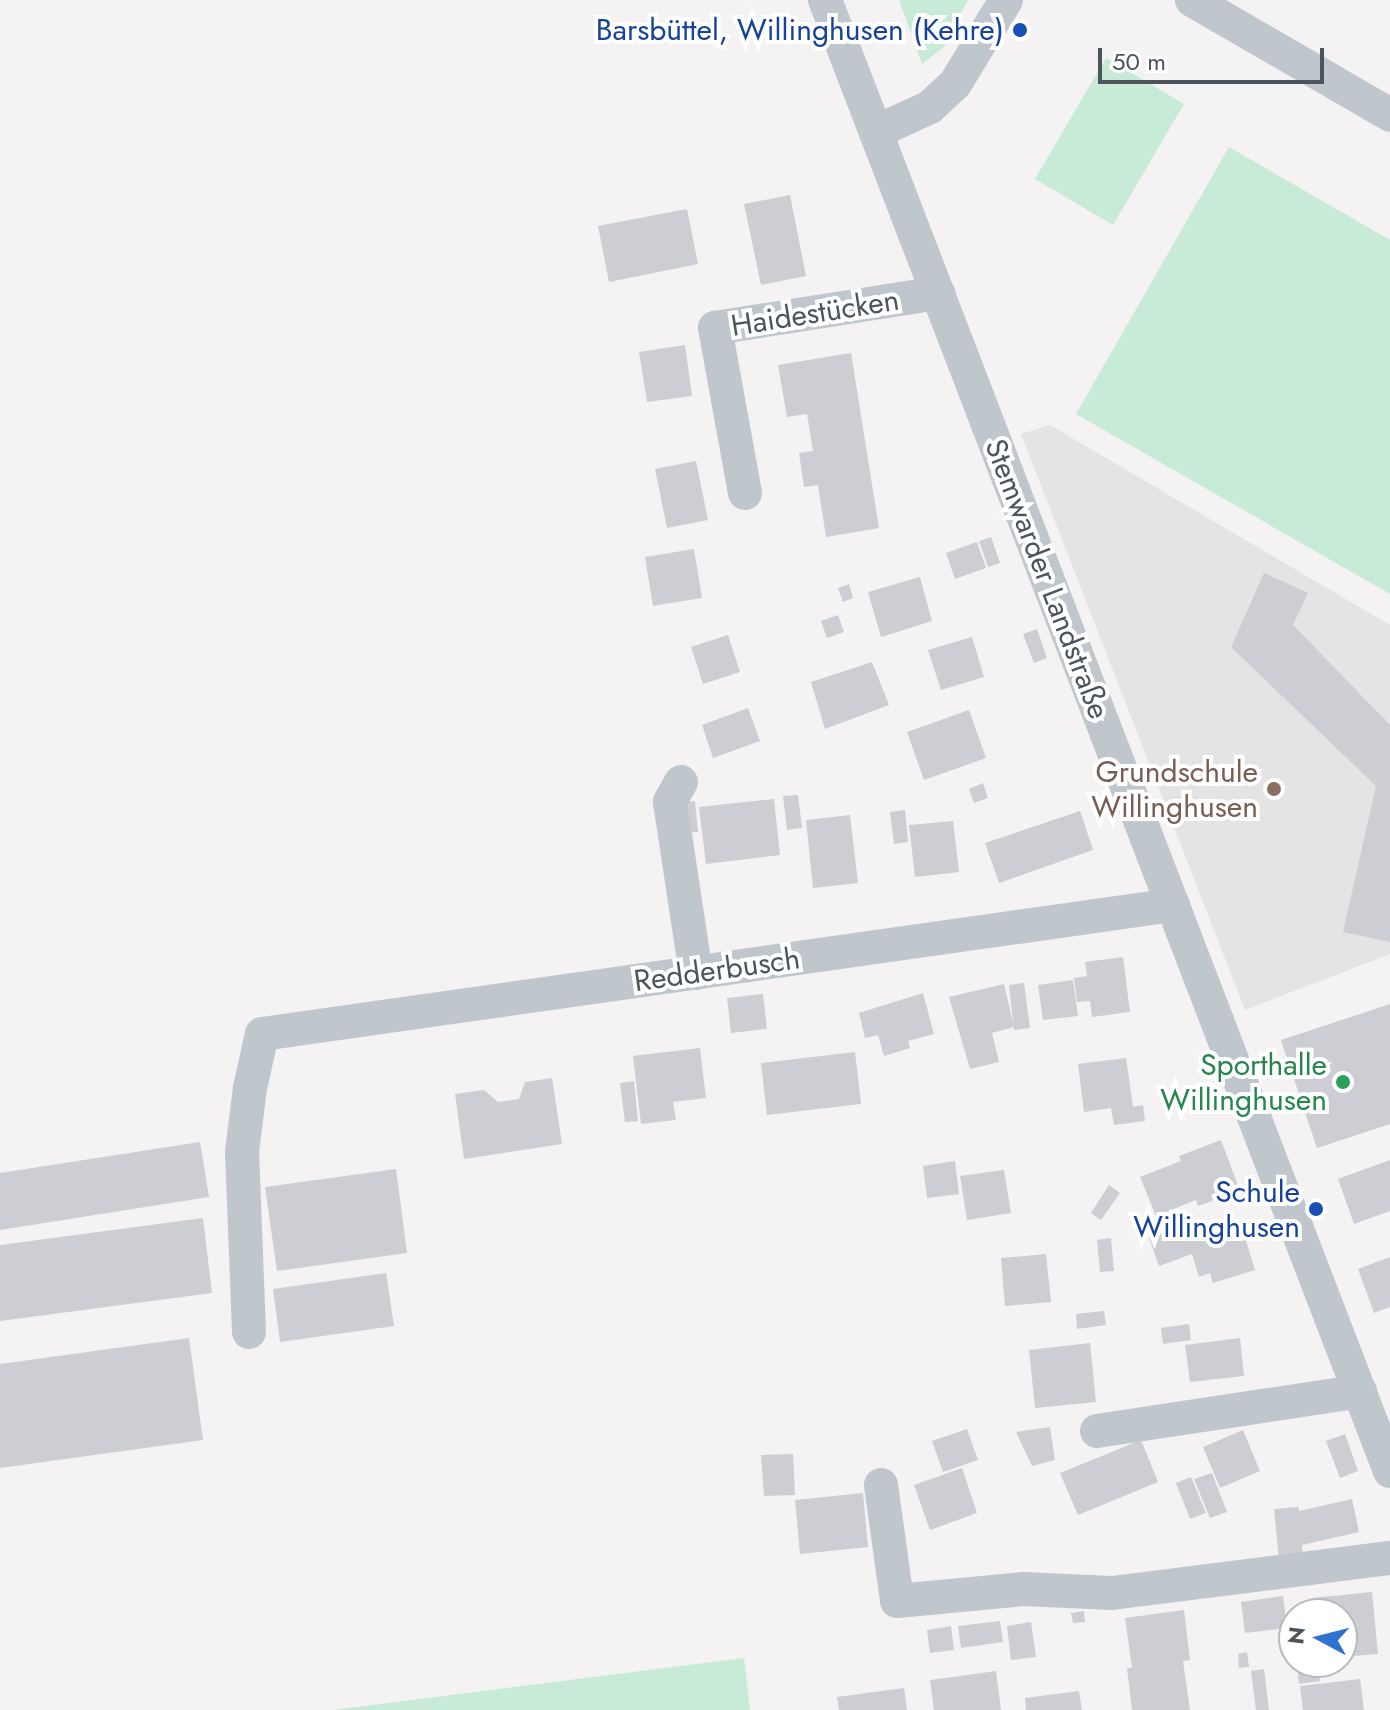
<!DOCTYPE html>
<html>
<head>
<meta charset="utf-8">
<style>
  body { margin:0 }
  #map { position:relative; width:1390px; height:1710px; overflow:hidden; background:#f4f2f2; font-family:Jost,sans-serif }
  div>[style] { position:absolute }
  .education>* { inset:0; background:#e5e3e3 }
  .green>* { inset:0; background:#c7ebd6 }
  .building>* { inset:0; background:#cdced3 }
  .minor>* { height:34px; margin:-17px; padding:0 17px; transform-origin:17px; border-radius:17px; background:#bfc6cc }
  .dots>* { width:22px; height:22px; translate:-50% -50%; box-sizing:border-box; border:4px solid #fff; border-radius:50% }
  span { translate:-50% -50%; white-space:nowrap; text-align:center; line-height:1.15; -webkit-text-stroke:8px #fff; paint-order:stroke }
  .transit-label { font-size:30px; color:#164399 }
  .right { translate:-100% -50%; text-align:right }
  .street-label { font-size:30px; color:#4c545d }
  .education-label { font-size:30px; color:#785e54 }
  .leisure-label { font-size:30px; color:#27864d }
  .north { position:absolute; left:1278px; top:1598px; width:80px; height:80px; box-sizing:border-box; background:#fff; border:2px solid #b7bbbe; border-radius:50%; rotate:277deg; font-size:22px; font-weight:700; line-height:32px; text-align:center; color:#4c545d }
  .north::after { content:''; display:block; margin:auto; width:28px; height:36px; background:#3072d0; clip-path:polygon(50% 0,100% 100%,50% 72%,0 100%) }
  .scale { position:absolute; left:1098px; top:48px; width:226px; height:36px; box-sizing:border-box; border:4px solid #4c545d; border-top:0; padding-left:10px; font-size:24px; line-height:28px; white-space:nowrap; color:#4c545d; -webkit-text-stroke:6px #fff; paint-order:stroke }
</style>
</head>
<body>
<div id="map">
  <div class="education">
    <div style="clip-path:polygon(1050px 425px,1390px 625px,1390px 954px,1245px 1010px,1021px 434px)"></div>
  </div>
  <div class="green">
    <div style="clip-path:polygon(899px 0,968px 0,944px 47px,922px 64px)"></div>
    <div style="clip-path:polygon(1106px 58px,1184px 104px,1113px 225px,1035px 179px)"></div>
    <div style="clip-path:polygon(1229px 147px,1390px 240px,1390px 594px,1076px 414px)"></div>
    <div style="clip-path:polygon(744px 1658px,750px 1710px,333px 1710px)"></div>
  </div>
  <div class="building">
    <div style="clip-path:polygon(790px 195px,806px 276px,761px 285px,744px 204px)"></div>
    <div style="clip-path:polygon(687px 209px,698px 264px,609px 282px,598px 226px)"></div>
    <div style="clip-path:polygon(685px 345px,692px 396px,647px 402px,639px 352px)"></div>
    <div style="clip-path:polygon(851px 353px,879px 528px,826px 537px,818px 485px,804px 487px,799px 453px,813px 451px,807px 414px,787px 417px,778px 365px)"></div>
    <div style="clip-path:polygon(696px 461px,708px 520px,667px 528px,655px 469px)"></div>
    <div style="clip-path:polygon(991px 537px,1000px 563px,988px 567px,979px 541px)"></div>
    <div style="clip-path:polygon(977px 542px,986px 568px,955px 579px,946px 553px)"></div>
    <div style="clip-path:polygon(694px 549px,702px 598px,653px 606px,645px 557px)"></div>
    <div style="clip-path:polygon(1264px 573px,1308px 593px,1293px 625px,1390px 725px,1390px 942px,1343px 932px,1376px 786px,1231px 647px)"></div>
    <div style="clip-path:polygon(920px 577px,932px 621px,881px 637px,868px 592px)"></div>
    <div style="clip-path:polygon(849px 584px,853px 598px,843px 602px,838px 588px)"></div>
    <div style="clip-path:polygon(838px 615px,844px 632px,827px 638px,821px 621px)"></div>
    <div style="clip-path:polygon(1037px 629px,1047px 658px,1034px 663px,1023px 634px)"></div>
    <div style="clip-path:polygon(728px 635px,740px 672px,703px 684px,691px 647px)"></div>
    <div style="clip-path:polygon(972px 637px,984px 677px,941px 690px,928px 650px)"></div>
    <div style="clip-path:polygon(872px 662px,889px 705px,825px 729px,811px 682px)"></div>
    <div style="clip-path:polygon(748px 708px,760px 741px,713px 758px,702px 725px)"></div>
    <div style="clip-path:polygon(969px 710px,986px 758px,924px 780px,907px 732px)"></div>
    <div style="clip-path:polygon(983px 783px,988px 798px,974px 803px,969px 789px)"></div>
    <div style="clip-path:polygon(798px 795px,802px 828px,787px 830px,783px 796px)"></div>
    <div style="clip-path:polygon(774px 799px,780px 855px,706px 864px,699px 807px)"></div>
    <div style="clip-path:polygon(695px 801px,698px 832px,681px 833px,678px 803px)"></div>
    <div style="clip-path:polygon(905px 810px,908px 842px,894px 844px,890px 812px)"></div>
    <div style="clip-path:polygon(1080px 811px,1093px 850px,999px 883px,985px 843px)"></div>
    <div style="clip-path:polygon(850px 815px,858px 883px,813px 888px,806px 820px)"></div>
    <div style="clip-path:polygon(953px 821px,959px 872px,915px 877px,909px 825px)"></div>
    <div style="clip-path:polygon(1123px 957px,1130px 1012px,1092px 1017px,1090px 1001px,1077px 1002px,1074px 978px,1087px 976px,1085px 962px)"></div>
    <div style="clip-path:polygon(1073px 980px,1078px 1016px,1043px 1020px,1038px 985px)"></div>
    <div style="clip-path:polygon(1024px 983px,1030px 1028px,1014px 1030px,1009px 985px)"></div>
    <div style="clip-path:polygon(1004px 984px,1014px 1027px,992px 1033px,999px 1062px,970px 1069px,949px 997px)"></div>
    <div style="clip-path:polygon(923px 993px,934px 1034px,908px 1041px,910px 1048px,884px 1056px,878px 1035px,865px 1038px,859px 1013px)"></div>
    <div style="clip-path:polygon(763px 994px,767px 1029px,731px 1033px,727px 998px)"></div>
    <div style="clip-path:polygon(1390px 1004px,1390px 1124px,1317px 1148px,1281px 1040px)"></div>
    <div style="clip-path:polygon(700px 1048px,706px 1098px,673px 1102px,676px 1120px,641px 1124px,633px 1056px)"></div>
    <div style="clip-path:polygon(855px 1052px,861px 1104px,767px 1115px,761px 1063px)"></div>
    <div style="clip-path:polygon(1126px 1058px,1133px 1107px,1143px 1105px,1145px 1121px,1114px 1125px,1111px 1108px,1084px 1112px,1078px 1064px)"></div>
    <div style="clip-path:polygon(552px 1078px,562px 1144px,464px 1159px,455px 1094px,484px 1090px,498px 1102px,519px 1099px,525px 1082px)"></div>
    <div style="clip-path:polygon(634px 1081px,638px 1121px,625px 1122px,620px 1083px)"></div>
    <div style="clip-path:polygon(1221px 1140px,1240px 1191px,1198px 1206px,1196px 1200px,1156px 1216px,1140px 1177px,1181px 1161px,1179px 1156px)"></div>
    <div style="clip-path:polygon(200px 1142px,209px 1197px,0 1230px,0 1173px)"></div>
    <div style="clip-path:polygon(1390px 1160px,1390px 1211px,1354px 1224px,1338px 1179px)"></div>
    <div style="clip-path:polygon(955px 1161px,959px 1194px,927px 1198px,923px 1166px)"></div>
    <div style="clip-path:polygon(396px 1169px,407px 1253px,277px 1271px,265px 1187px)"></div>
    <div style="clip-path:polygon(1004px 1170px,1011px 1213px,967px 1220px,960px 1176px)"></div>
    <div style="clip-path:polygon(1109px 1185px,1120px 1193px,1101px 1220px,1091px 1213px)"></div>
    <div style="clip-path:polygon(203px 1218px,212px 1293px,0 1321px,0 1245px)"></div>
    <div style="clip-path:polygon(1195px 1221px,1202px 1241px,1242px 1228px,1255px 1270px,1213px 1283px,1210px 1273px,1199px 1277px,1192px 1254px,1159px 1266px,1149px 1238px)"></div>
    <div style="clip-path:polygon(1111px 1238px,1114px 1271px,1100px 1272px,1097px 1240px)"></div>
    <div style="clip-path:polygon(1046px 1254px,1051px 1302px,1005px 1306px,1001px 1258px)"></div>
    <div style="clip-path:polygon(1390px 1257px,1390px 1307px,1374px 1313px,1358px 1269px)"></div>
    <div style="clip-path:polygon(386px 1273px,394px 1326px,280px 1342px,273px 1289px)"></div>
    <div style="clip-path:polygon(1104px 1311px,1106px 1325px,1077px 1329px,1076px 1314px)"></div>
    <div style="clip-path:polygon(1189px 1324px,1191px 1340px,1163px 1344px,1161px 1328px)"></div>
    <div style="clip-path:polygon(189px 1338px,203px 1440px,0 1468px,0 1364px)"></div>
    <div style="clip-path:polygon(1240px 1338px,1244px 1376px,1190px 1382px,1185px 1345px)"></div>
    <div style="clip-path:polygon(1090px 1343px,1096px 1402px,1035px 1408px,1029px 1350px)"></div>
    <div style="clip-path:polygon(1050px 1427px,1055px 1460px,1032px 1466px,1016px 1432px)"></div>
    <div style="clip-path:polygon(967px 1429px,978px 1460px,943px 1472px,932px 1441px)"></div>
    <div style="clip-path:polygon(1243px 1430px,1260px 1471px,1220px 1488px,1203px 1447px)"></div>
    <div style="clip-path:polygon(1345px 1434px,1358px 1471px,1340px 1478px,1326px 1441px)"></div>
    <div style="clip-path:polygon(1141px 1440px,1158px 1482px,1078px 1515px,1060px 1473px)"></div>
    <div style="clip-path:polygon(793px 1454px,795px 1495px,764px 1496px,761px 1455px)"></div>
    <div style="clip-path:polygon(962px 1468px,977px 1513px,930px 1530px,914px 1485px)"></div>
    <div style="clip-path:polygon(1212px 1473px,1227px 1512px,1210px 1518px,1194px 1479px)"></div>
    <div style="clip-path:polygon(1191px 1477px,1206px 1513px,1190px 1519px,1176px 1483px)"></div>
    <div style="clip-path:polygon(863px 1493px,868px 1547px,800px 1554px,795px 1500px)"></div>
    <div style="clip-path:polygon(1352px 1499px,1359px 1532px,1302px 1545px,1303px 1558px,1279px 1560px,1274px 1509px,1299px 1507px,1299px 1511px)"></div>
    <div style="clip-path:polygon(1372px 1592px,1378px 1654px,1342px 1657px,1342px 1614px,1313px 1614px,1312px 1598px)"></div>
    <div style="clip-path:polygon(1283px 1596px,1287px 1628px,1245px 1633px,1241px 1602px)"></div>
    <div style="clip-path:polygon(1184px 1610px,1190px 1660px,1183px 1661px,1190px 1710px,1132px 1710px,1127px 1668px,1132px 1668px,1125px 1618px)"></div>
    <div style="clip-path:polygon(1084px 1611px,1085px 1622px,1073px 1623px,1071px 1613px)"></div>
    <div style="clip-path:polygon(1000px 1621px,1003px 1642px,961px 1648px,958px 1626px)"></div>
    <div style="clip-path:polygon(1031px 1622px,1036px 1657px,1011px 1660px,1007px 1626px)"></div>
    <div style="clip-path:polygon(951px 1626px,954px 1650px,930px 1653px,927px 1630px)"></div>
    <div style="clip-path:polygon(1247px 1652px,1249px 1667px,1239px 1668px,1238px 1654px)"></div>
    <div style="clip-path:polygon(1297px 1662px,1317px 1662px,1320px 1681px,1299px 1684px)"></div>
    <div style="clip-path:polygon(1264px 1669px,1269px 1710px,1256px 1710px,1251px 1671px)"></div>
    <div style="clip-path:polygon(996px 1671px,1001px 1710px,934px 1710px,930px 1680px)"></div>
    <div style="clip-path:polygon(1360px 1679px,1364px 1710px,1303px 1710px,1300px 1686px)"></div>
    <div style="clip-path:polygon(904px 1688px,907px 1710px,839px 1710px,837px 1697px)"></div>
    <div style="clip-path:polygon(1079px 1691px,1082px 1710px,1026px 1710px,1025px 1698px)"></div>
  </div>
  <div class="minor">
    <div style="left:825px;top:0;width:1576px;rotate:68.99deg"></div>
    <div style="left:1192px;top:0;width:229px;rotate:30.1deg"></div>
    <div style="left:876px;top:132px;width:60px;rotate:-24.8deg"></div>
    <div style="left:930px;top:107px;width:34px;rotate:-43deg"></div>
    <div style="left:955px;top:84px;width:98px;rotate:-58.7deg"></div>
    <div style="left:745px;top:493px;width:168px;rotate:-100.3deg"></div>
    <div style="left:715px;top:328px;width:226px;rotate:-8.9deg"></div>
    <div style="left:681px;top:782px;width:23px;rotate:119deg"></div>
    <div style="left:670px;top:802px;width:173px;rotate:81.4deg"></div>
    <div style="left:249px;top:1332px;width:180px;rotate:-92.2deg"></div>
    <div style="left:242px;top:1152px;width:64px;rotate:-82.9deg"></div>
    <div style="left:250px;top:1088px;width:55px;rotate:-77.5deg"></div>
    <div style="left:262px;top:1034px;width:920px;rotate:-8.06deg"></div>
    <div style="left:1097px;top:1431px;width:266px;rotate:-8.6deg"></div>
    <div style="left:881px;top:1485px;width:117px;rotate:82.1deg"></div>
    <div style="left:897px;top:1601px;width:127px;rotate:-5.4deg"></div>
    <div style="left:1023px;top:1589px;width:89px;rotate:2.6deg"></div>
    <div style="left:1112px;top:1593px;width:280px;rotate:-7.2deg"></div>
  </div>
  <div class="dots">
    <div style="left:1020px;top:30px;background:#1a4fb4"></div>
    <div style="left:1274px;top:789px;background:#8d6e63"></div>
    <div style="left:1343px;top:1082px;background:#2e9e5b"></div>
    <div style="left:1316px;top:1209px;background:#1a4fb4"></div>
  </div>
  <div class="transit-label">
    <span class="right" style="left:1004px;top:30px">Barsbüttel, Willinghusen (Kehre)</span>
    <span class="right" style="left:1300px;top:1209px">Schule<br>Willinghusen</span>
  </div>
  <div class="street-label">
    <span style="left:815px;top:313px;rotate:-9deg">Haidestücken</span>
    <span style="left:1047px;top:579px;rotate:69deg">Stemwarder Landstraße</span>
    <span style="left:717px;top:970px;rotate:-8deg">Redderbusch</span>
  </div>
  <div class="education-label">
    <span class="right" style="left:1258px;top:789px">Grundschule<br>Willinghusen</span>
  </div>
  <div class="leisure-label">
    <span class="right" style="left:1327px;top:1082px">Sporthalle<br>Willinghusen</span>
  </div>
  <div class="north">N</div>
  <div class="scale">50 m</div>
</div>
</body>
</html>
